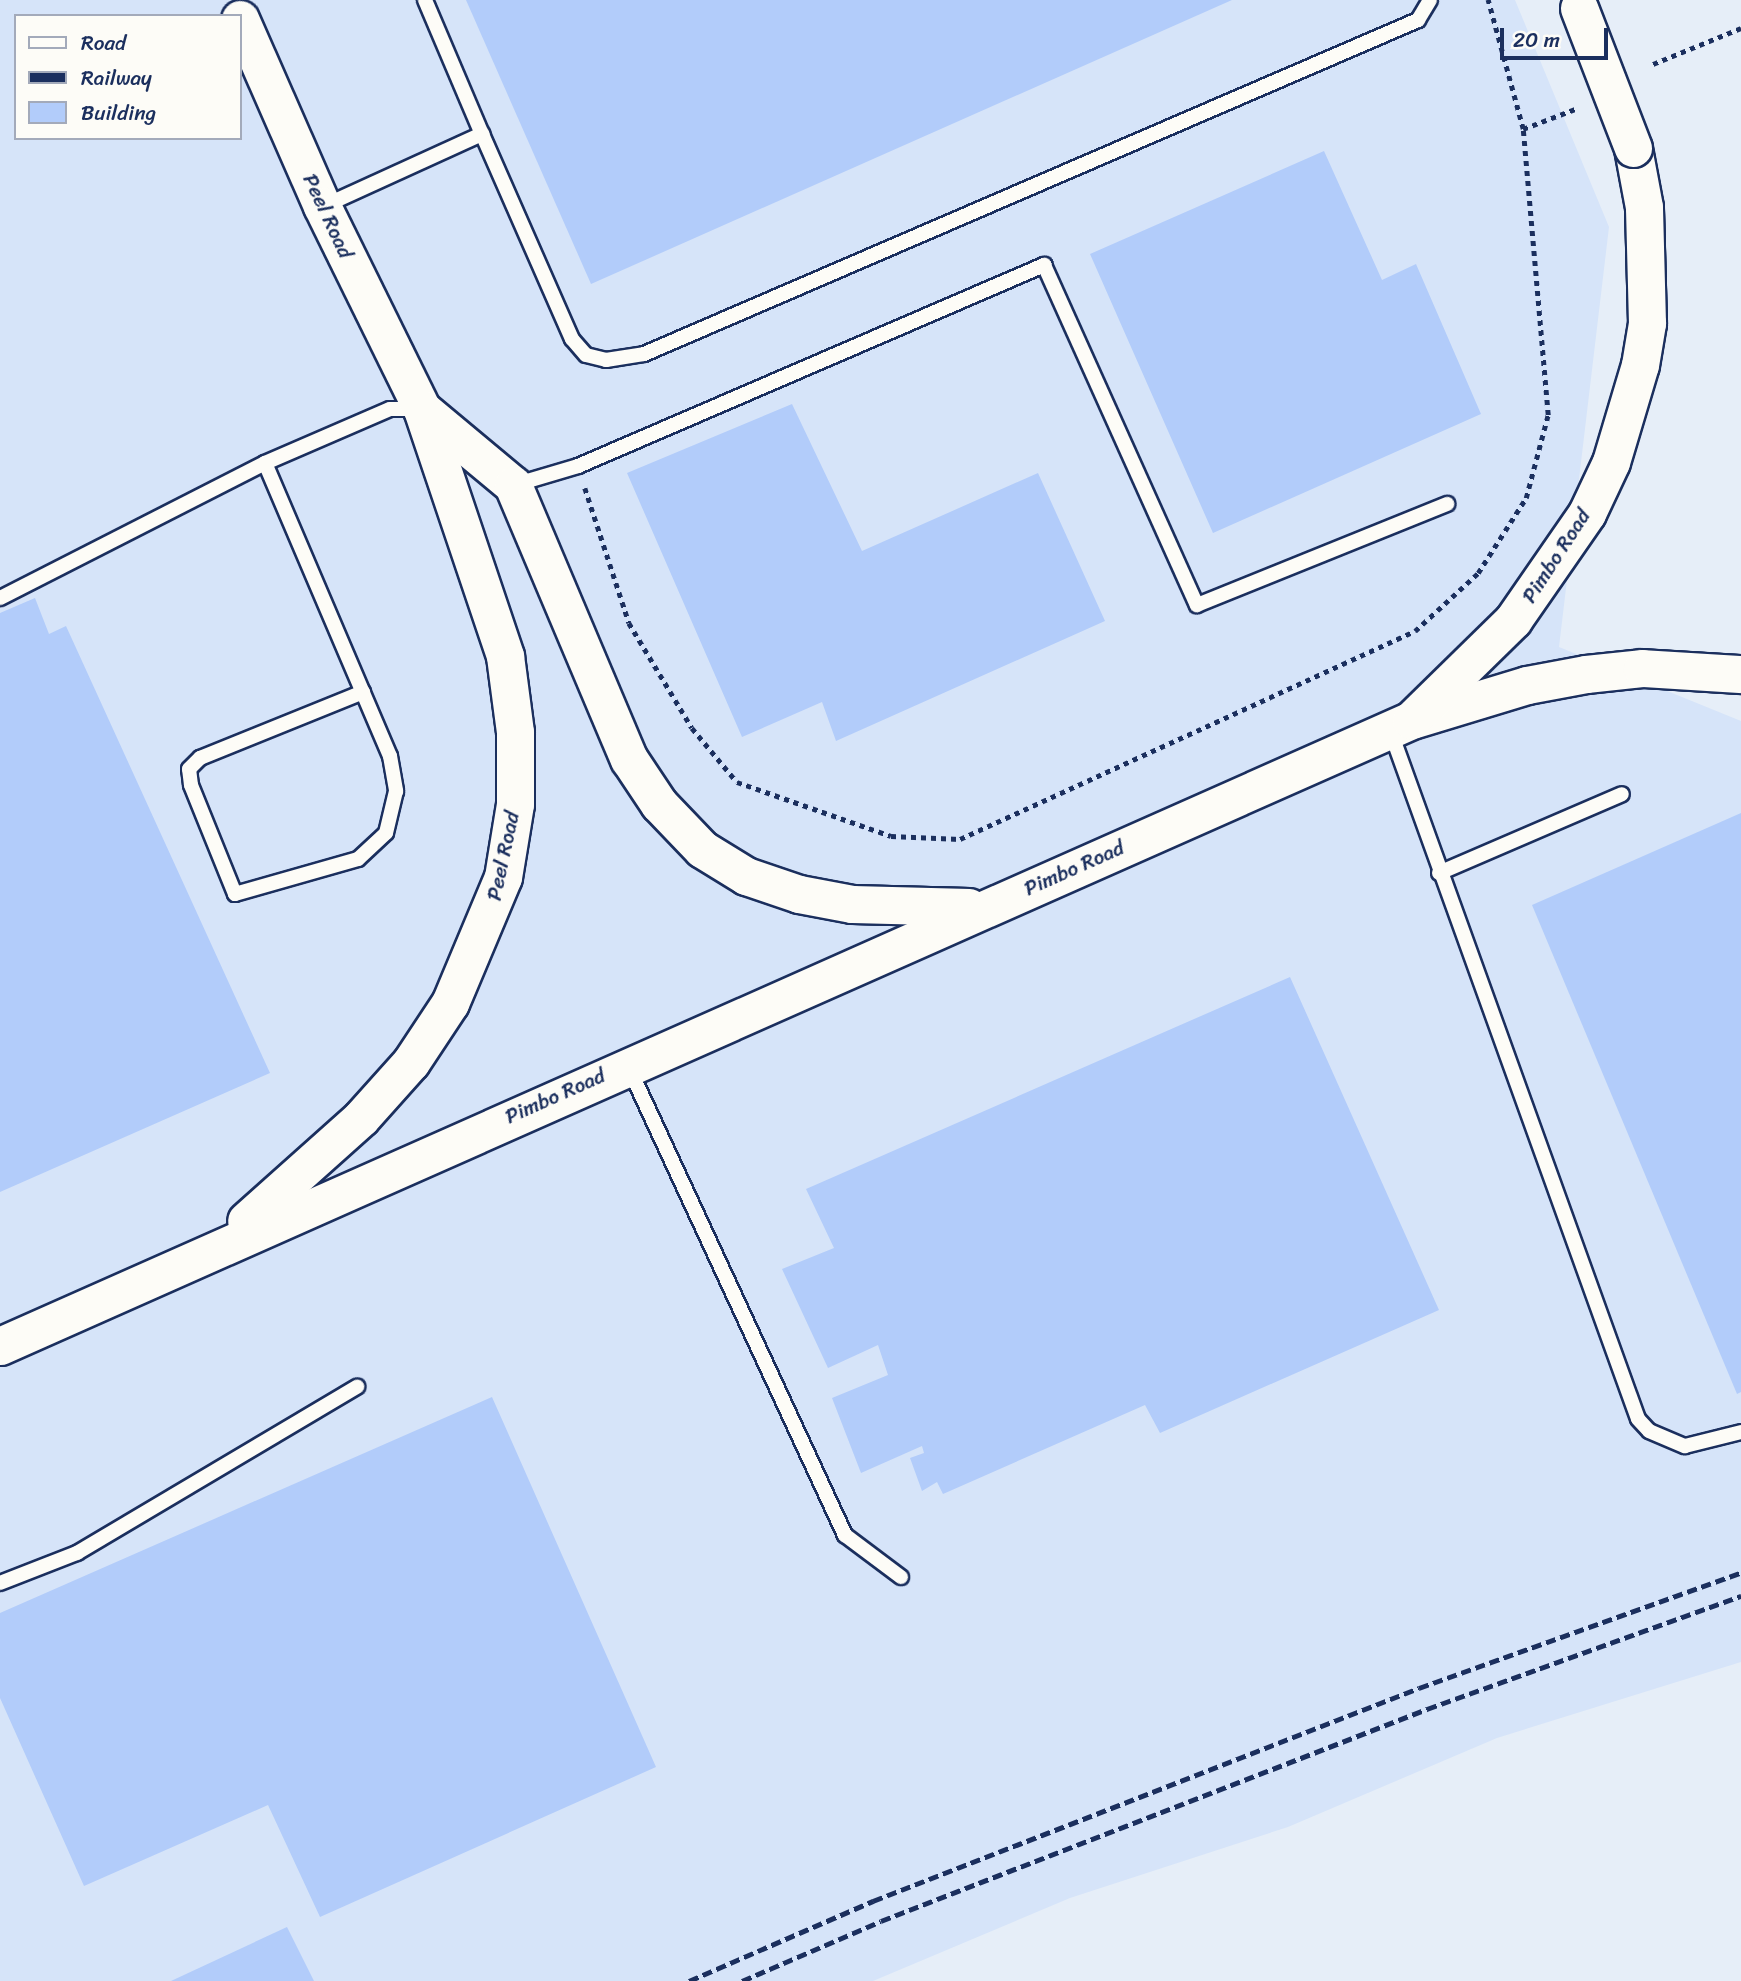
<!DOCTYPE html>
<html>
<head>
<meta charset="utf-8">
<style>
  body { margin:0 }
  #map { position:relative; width:1741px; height:1981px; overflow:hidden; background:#e6eef8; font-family:Sriracha,sans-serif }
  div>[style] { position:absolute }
  .built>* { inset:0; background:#d6e4f9 }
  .building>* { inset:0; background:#b2ccfa }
  .path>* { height:4.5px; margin-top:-2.25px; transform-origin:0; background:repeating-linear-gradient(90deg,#1b2f5e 0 5px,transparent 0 10px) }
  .roads { filter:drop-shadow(2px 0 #1b2f5e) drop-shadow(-2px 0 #1b2f5e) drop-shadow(0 2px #1b2f5e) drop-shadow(0 -2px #1b2f5e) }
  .service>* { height:14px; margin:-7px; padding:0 7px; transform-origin:7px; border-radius:7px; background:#fdfcf7 }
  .tertiary>* { height:37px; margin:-18.5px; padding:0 18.5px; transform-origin:18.5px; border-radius:18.5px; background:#fdfcf7 }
  .rail>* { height:5px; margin-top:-2.5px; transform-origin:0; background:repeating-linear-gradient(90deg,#1b2f5e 0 10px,transparent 0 15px) }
  .bridges { filter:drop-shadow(2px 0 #1b2f5e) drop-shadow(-2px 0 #1b2f5e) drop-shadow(0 2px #1b2f5e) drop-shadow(0 -2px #1b2f5e) }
  .tertiary-bridge>* { height:37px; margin:-18.5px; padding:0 18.5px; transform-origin:18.5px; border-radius:18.5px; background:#fdfcf7 }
  span { translate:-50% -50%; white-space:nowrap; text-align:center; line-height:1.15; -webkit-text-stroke:6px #fdfcf7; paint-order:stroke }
  .street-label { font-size:21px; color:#1b2f5e }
  .legend { position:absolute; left:14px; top:14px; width:228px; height:126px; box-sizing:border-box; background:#fdfcf7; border:2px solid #a3aaba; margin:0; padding:9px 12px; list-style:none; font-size:21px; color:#1b2f5e }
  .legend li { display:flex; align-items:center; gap:14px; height:35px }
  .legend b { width:35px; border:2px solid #a3aaba }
  .scale { position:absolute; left:1500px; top:28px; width:108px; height:32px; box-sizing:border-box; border:4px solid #1b2f5e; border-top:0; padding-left:9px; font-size:21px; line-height:24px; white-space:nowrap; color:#1b2f5e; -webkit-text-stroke:5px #fdfcf7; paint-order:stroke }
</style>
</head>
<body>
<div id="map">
  <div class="built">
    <div style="clip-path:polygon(evenodd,0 0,1515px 0,1609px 227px,1559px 647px,1741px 721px,1741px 1662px,1497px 1738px,1288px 1827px,1070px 1898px,873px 1981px,0 1981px,0 0,16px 16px,240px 16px,240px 138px,16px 138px,16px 16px)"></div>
  </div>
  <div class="building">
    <div style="clip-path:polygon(466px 0,1232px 0,591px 284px)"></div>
    <div style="clip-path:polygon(1324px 151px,1382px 280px,1416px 264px,1481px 414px,1213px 533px,1090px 254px)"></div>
    <div style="clip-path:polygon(792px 404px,862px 551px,1038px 473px,1105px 621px,836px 741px,822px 702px,742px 737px,627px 473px)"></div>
    <div style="clip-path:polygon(35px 598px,49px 634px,66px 626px,270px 1073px,0 1192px,0 613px)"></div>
    <div style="clip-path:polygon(1741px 813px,1741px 1392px,1737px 1394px,1532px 905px)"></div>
    <div style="clip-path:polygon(1290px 977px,1439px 1310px,1160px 1433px,1145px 1405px,943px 1494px,937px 1482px,922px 1491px,910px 1458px,924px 1453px,922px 1446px,861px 1473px,832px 1398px,888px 1375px,878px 1345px,828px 1368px,782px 1269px,834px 1248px,806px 1189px)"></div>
    <div style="clip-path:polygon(492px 1397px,656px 1767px,320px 1917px,268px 1805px,84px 1886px,0 1698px,0 1613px)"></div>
    <div style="clip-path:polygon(287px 1927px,314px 1981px,171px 1981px)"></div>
  </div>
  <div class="path">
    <div style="left:1653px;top:64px;width:95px;rotate:-22.2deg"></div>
    <div style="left:1523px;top:129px;width:59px;rotate:-20.9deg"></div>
    <div style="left:585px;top:488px;width:142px;rotate:71.9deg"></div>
    <div style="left:629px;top:623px;width:122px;rotate:59deg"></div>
    <div style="left:692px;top:728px;width:70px;rotate:50.2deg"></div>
    <div style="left:737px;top:782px;width:163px;rotate:19.3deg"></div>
    <div style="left:891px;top:836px;width:69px;rotate:2.5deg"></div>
    <div style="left:960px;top:839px;width:500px;rotate:-24.57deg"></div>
    <div style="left:1415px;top:631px;width:86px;rotate:-42.6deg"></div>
    <div style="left:1478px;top:573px;width:89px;rotate:-57.4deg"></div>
    <div style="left:1526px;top:498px;width:86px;rotate:-75.2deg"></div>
    <div style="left:1548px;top:415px;width:287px;rotate:-95deg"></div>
    <div style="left:1523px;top:129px;width:134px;rotate:-105.2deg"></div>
  </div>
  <div class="roads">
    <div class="service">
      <div style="left:425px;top:0;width:146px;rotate:67deg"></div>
      <div style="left:324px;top:206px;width:174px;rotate:-24.5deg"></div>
      <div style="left:482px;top:134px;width:224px;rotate:66.3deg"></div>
      <div style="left:572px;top:339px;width:21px;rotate:49deg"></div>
      <div style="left:586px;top:355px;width:21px;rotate:14deg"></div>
      <div style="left:606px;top:360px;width:38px;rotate:-9deg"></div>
      <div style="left:644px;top:354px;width:843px;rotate:-23.34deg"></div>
      <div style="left:1418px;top:20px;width:23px;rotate:-59deg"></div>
      <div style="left:265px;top:463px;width:319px;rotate:66.9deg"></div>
      <div style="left:390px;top:756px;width:36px;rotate:80deg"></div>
      <div style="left:396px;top:791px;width:43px;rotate:103.4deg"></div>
      <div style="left:386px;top:833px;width:38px;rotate:137deg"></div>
      <div style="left:358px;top:859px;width:128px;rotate:164.1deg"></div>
      <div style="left:235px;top:894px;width:118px;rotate:-112deg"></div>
      <div style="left:191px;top:785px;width:16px;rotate:-97deg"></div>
      <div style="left:189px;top:769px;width:16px;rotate:-45deg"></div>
      <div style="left:200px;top:758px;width:176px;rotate:-22deg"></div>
      <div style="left:514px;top:485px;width:67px;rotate:-16.5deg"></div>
      <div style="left:578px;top:466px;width:508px;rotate:-23.33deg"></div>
      <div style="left:1044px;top:265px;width:373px;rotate:65.8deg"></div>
      <div style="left:1197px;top:605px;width:270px;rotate:-22deg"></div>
      <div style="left:0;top:598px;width:297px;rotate:-27deg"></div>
      <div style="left:265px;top:463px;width:136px;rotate:-23.4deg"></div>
      <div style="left:390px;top:409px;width:30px"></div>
      <div style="left:1390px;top:730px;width:732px;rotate:70.2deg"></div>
      <div style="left:1638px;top:1419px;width:16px;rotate:47deg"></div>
      <div style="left:1649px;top:1431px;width:39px;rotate:23deg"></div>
      <div style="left:1685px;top:1446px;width:58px;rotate:-14deg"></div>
      <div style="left:1439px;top:873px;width:199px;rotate:-23.3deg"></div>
      <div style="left:629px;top:1068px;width:515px;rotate:65.18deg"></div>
      <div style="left:845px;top:1535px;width:70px;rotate:36.9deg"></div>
      <div style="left:0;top:1583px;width:83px;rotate:-21.3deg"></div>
      <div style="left:77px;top:1553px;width:326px;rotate:-30.7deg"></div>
    </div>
    <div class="tertiary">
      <div style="left:240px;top:19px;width:204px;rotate:66.3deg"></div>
      <div style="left:322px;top:206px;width:226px;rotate:63.8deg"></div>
      <div style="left:422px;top:409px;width:261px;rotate:71.4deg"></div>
      <div style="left:505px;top:656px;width:77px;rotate:82.5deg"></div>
      <div style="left:515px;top:732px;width:72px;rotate:90deg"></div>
      <div style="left:515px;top:804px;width:74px;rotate:99.3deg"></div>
      <div style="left:503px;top:877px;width:137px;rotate:112.8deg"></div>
      <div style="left:450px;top:1003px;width:71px;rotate:123.5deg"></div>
      <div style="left:411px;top:1062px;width:75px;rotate:131.8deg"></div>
      <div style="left:361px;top:1118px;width:154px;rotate:138.2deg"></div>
      <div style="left:423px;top:410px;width:117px;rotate:39.8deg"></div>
      <div style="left:513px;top:485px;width:298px;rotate:67.1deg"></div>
      <div style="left:629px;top:759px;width:54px;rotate:56.3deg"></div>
      <div style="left:659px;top:804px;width:62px;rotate:46.3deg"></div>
      <div style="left:702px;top:849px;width:52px;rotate:31.5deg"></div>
      <div style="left:746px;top:876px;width:56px;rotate:18.8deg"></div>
      <div style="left:799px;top:894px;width:54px;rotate:10.7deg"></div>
      <div style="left:852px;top:904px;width:117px;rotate:1.5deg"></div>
      <div style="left:1415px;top:719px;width:117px;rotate:-16.9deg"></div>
      <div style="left:1527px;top:685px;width:60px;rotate:-10.6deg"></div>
      <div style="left:1586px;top:674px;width:56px;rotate:-6.1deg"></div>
      <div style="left:1642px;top:668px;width:99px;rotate:3.5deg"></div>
      <div style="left:0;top:1346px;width:1544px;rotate:-23.92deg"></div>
      <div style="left:1411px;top:720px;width:143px;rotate:-44.4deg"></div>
      <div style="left:1513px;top:620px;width:130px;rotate:-55.3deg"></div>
      <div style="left:1587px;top:513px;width:56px;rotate:-64.8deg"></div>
      <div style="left:1611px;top:462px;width:101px;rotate:-73.4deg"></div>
      <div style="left:1640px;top:365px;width:43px;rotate:-80.5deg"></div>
      <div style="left:1647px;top:323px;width:116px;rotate:-91.5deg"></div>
      <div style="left:1644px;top:207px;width:60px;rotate:-100.6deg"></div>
    </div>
  </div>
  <div class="rail">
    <div style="left:689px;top:1981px;width:201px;rotate:-23.5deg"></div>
    <div style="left:873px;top:1901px;width:586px;rotate:-21.31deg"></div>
    <div style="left:1419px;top:1688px;width:342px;rotate:-19.7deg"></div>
    <div style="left:742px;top:1981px;width:151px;rotate:-23.3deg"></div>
    <div style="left:881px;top:1921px;width:586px;rotate:-21.22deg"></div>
    <div style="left:1427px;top:1709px;width:334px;rotate:-19.8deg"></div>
  </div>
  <div class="bridges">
    <div class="tertiary-bridge">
      <div style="left:1579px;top:8px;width:150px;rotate:68.9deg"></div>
    </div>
  </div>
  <div class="street-label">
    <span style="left:328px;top:216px;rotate:65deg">Peel Road</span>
    <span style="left:1556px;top:556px;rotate:-57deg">Pimbo Road</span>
    <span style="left:503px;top:856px;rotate:-78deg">Peel Road</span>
    <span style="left:1074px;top:868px;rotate:-24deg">Pimbo Road</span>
    <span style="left:555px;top:1096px;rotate:-24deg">Pimbo Road</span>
  </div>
  <ul class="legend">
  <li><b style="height:9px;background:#fdfcf7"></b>Road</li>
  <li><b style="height:9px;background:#1b2f5e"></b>Railway</li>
  <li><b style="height:19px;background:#b2ccfa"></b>Building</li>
  </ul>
  <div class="scale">20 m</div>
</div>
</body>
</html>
